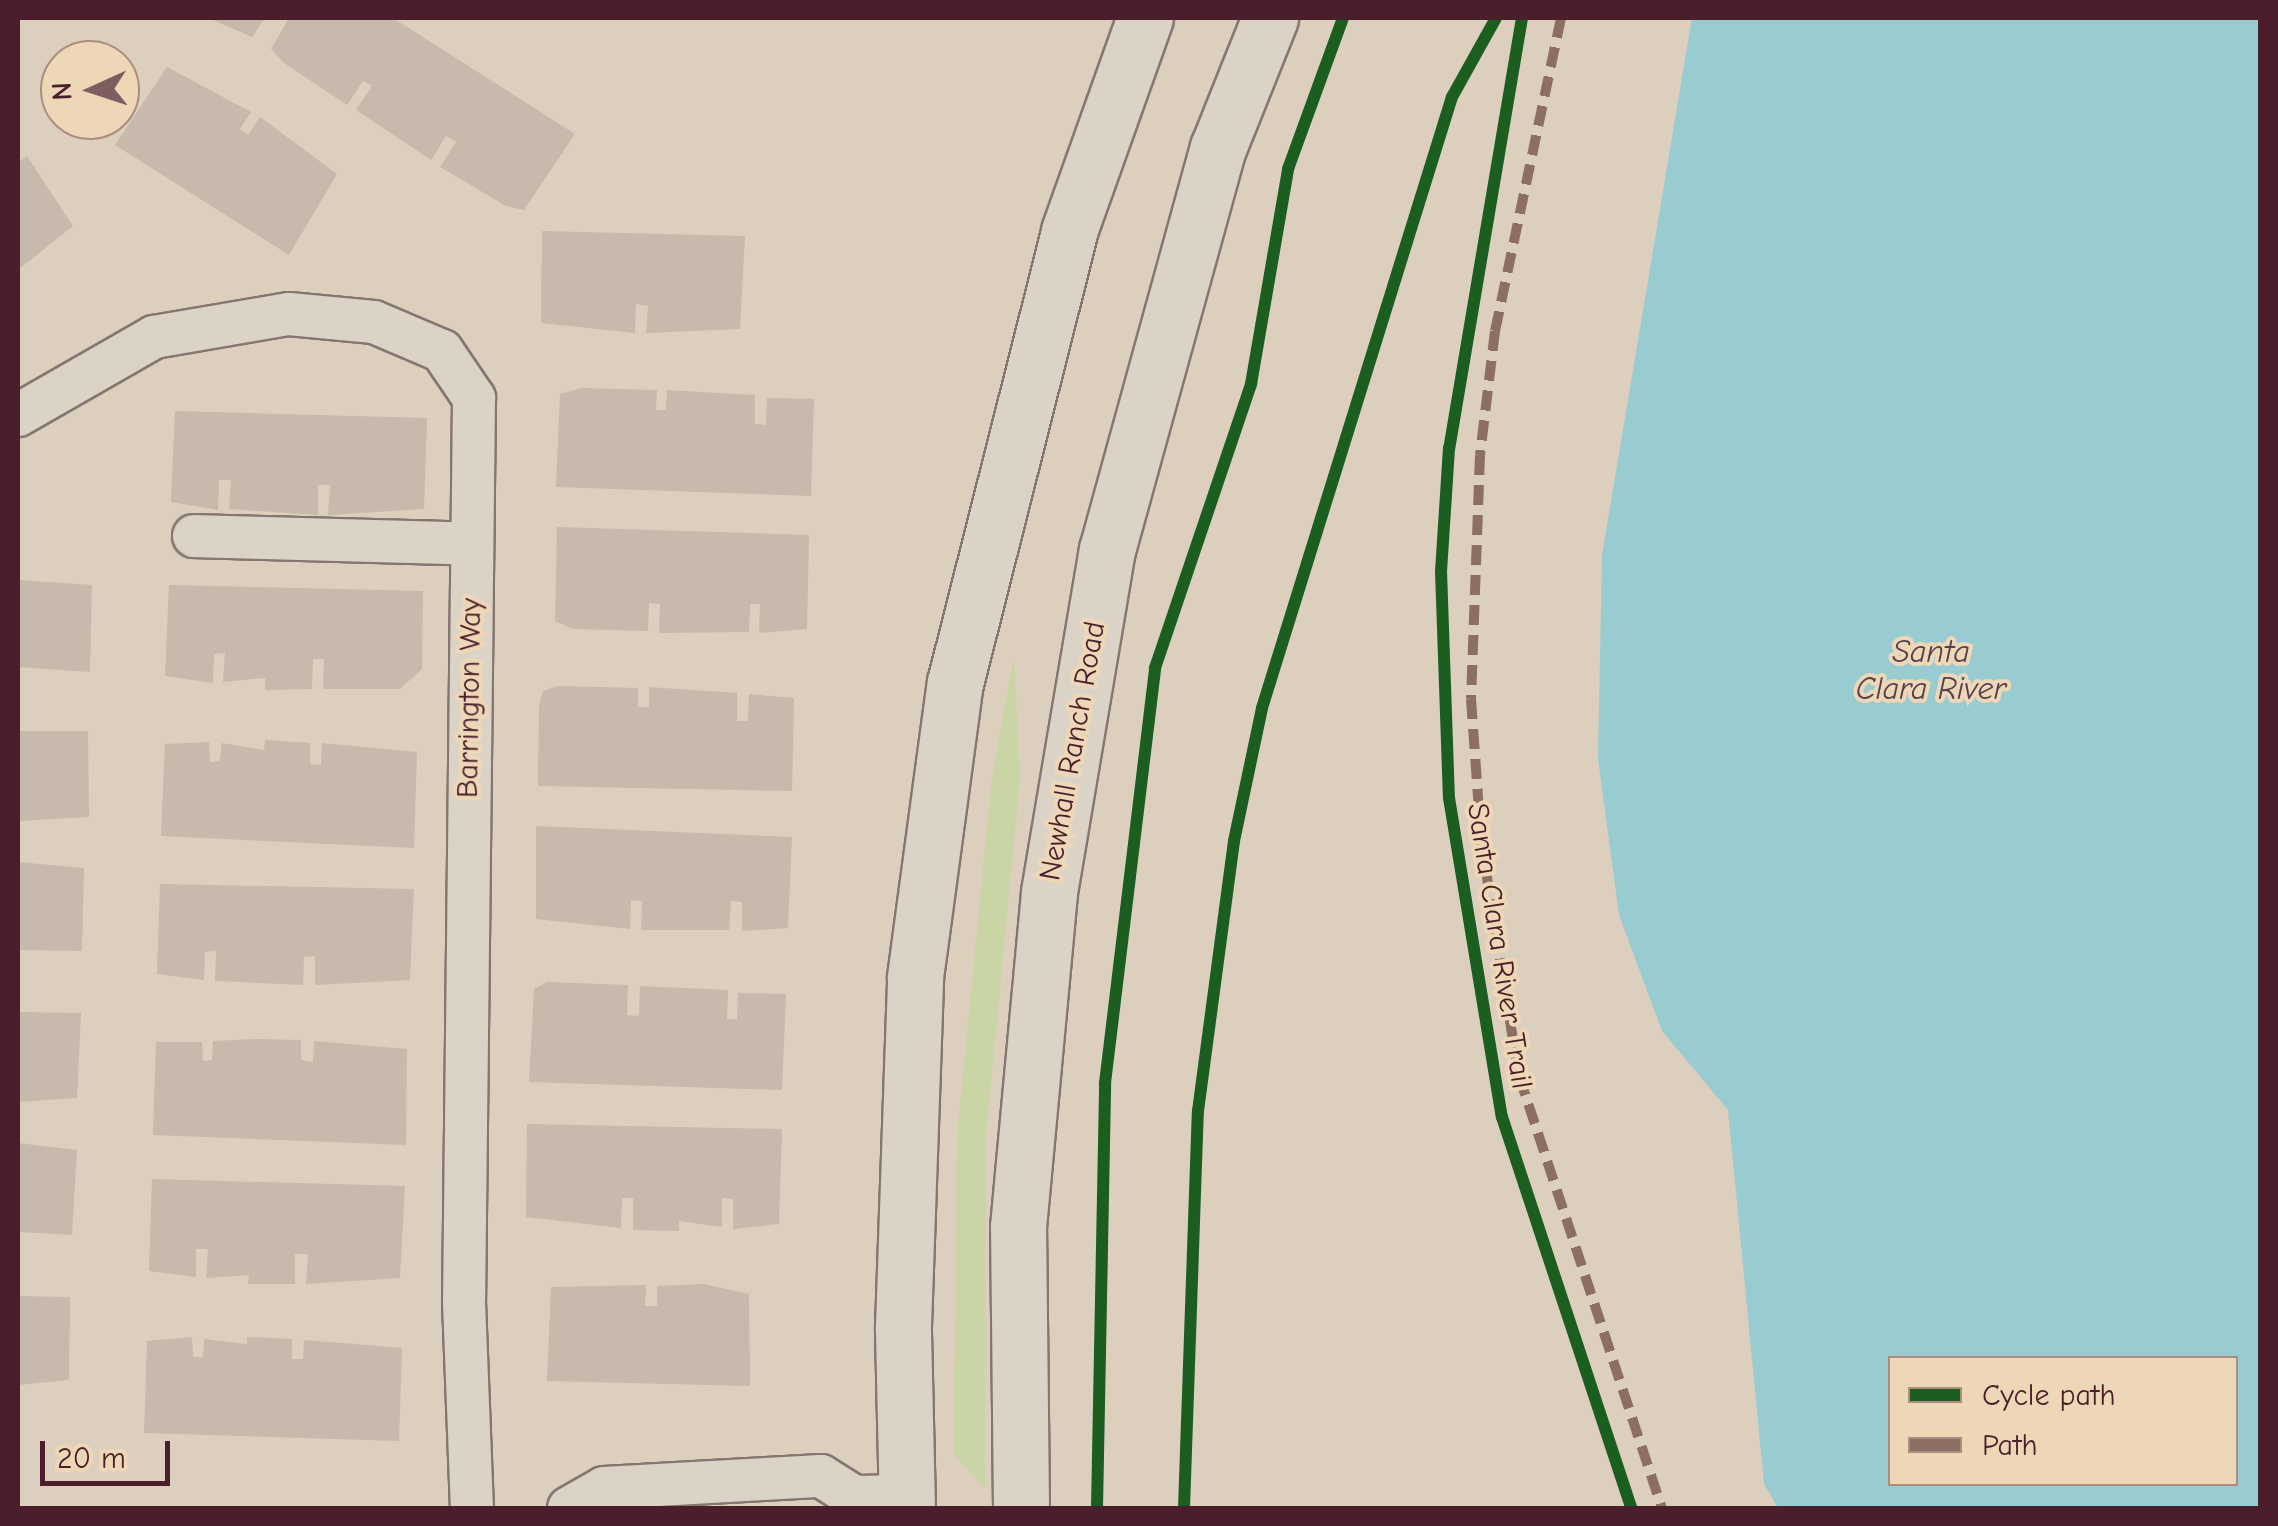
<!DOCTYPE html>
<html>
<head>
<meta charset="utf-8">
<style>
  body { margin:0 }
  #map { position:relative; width:2278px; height:1526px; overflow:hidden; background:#ddcfbd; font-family:"Comic Neue",sans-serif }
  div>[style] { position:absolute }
  .green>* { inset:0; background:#cad5a6 }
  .water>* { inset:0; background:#99ccd1 }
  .building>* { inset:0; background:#c7b9ab }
  .roads { filter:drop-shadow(2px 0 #847670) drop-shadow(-2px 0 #847670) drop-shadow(0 2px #847670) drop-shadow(0 -2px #847670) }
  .minor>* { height:42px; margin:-21px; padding:0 21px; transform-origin:21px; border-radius:21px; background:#dcd3c7 }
  .primary>* { height:55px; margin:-27.5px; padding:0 27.5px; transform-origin:27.5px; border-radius:27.5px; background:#dcd3c7 }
  .quiet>* { height:10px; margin-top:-5px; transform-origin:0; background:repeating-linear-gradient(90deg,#8d6e63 0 20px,transparent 0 30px) }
  .cycleway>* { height:12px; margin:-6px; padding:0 6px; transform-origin:6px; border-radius:6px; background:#1b5e20 }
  span { translate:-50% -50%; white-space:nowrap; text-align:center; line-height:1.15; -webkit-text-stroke:8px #eed7b7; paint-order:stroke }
  .street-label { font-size:30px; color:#4a1f2b }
  .water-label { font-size:32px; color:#54414e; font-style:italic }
  .frame { position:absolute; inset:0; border:20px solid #4a1f2b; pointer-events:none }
  .legend { position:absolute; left:1888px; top:1356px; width:350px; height:130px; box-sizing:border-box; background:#eed7b7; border:2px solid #ac8d7f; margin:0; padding:12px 18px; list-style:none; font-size:30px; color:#4a1f2b }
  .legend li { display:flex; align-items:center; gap:20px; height:50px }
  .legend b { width:50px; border:2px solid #ac8d7f }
  .north { position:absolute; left:40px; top:40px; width:100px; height:100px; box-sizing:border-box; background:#eed7b7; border:2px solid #ac8d7f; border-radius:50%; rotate:267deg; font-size:28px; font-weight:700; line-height:40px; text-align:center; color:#4a1f2b }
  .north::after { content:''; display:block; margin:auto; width:35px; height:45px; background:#7d5d5e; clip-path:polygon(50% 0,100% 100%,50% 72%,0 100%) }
  .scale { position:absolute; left:40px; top:1441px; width:130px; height:45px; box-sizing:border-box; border:5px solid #4a1f2b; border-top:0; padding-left:12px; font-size:30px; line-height:35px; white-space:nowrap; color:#4a1f2b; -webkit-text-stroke:8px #eed7b7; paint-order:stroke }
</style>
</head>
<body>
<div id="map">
  <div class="green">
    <div style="clip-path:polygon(1014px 656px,1020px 778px,986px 1136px,985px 1489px,954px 1454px,957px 1134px,992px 777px)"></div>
  </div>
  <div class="water">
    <div style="clip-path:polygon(evenodd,1692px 18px,2260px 18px,2260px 1508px,1778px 1508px,1764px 1484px,1728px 1110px,1662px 1031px,1619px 915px,1598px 759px,1602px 555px,1692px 18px,1890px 1358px,2236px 1358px,2236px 1484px,1890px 1484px,1890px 1358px)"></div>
  </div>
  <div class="building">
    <div style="clip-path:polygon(208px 18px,265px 18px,252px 37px)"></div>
    <div style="clip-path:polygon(289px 18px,393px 18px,575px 134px,524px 210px,506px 206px,440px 167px,456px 142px,446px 136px,431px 160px,356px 110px,372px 86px,363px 81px,347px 105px,284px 63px,271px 49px)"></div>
    <div style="clip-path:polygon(167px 67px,251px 112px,240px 129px,248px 135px,260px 117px,337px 174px,289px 255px,115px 145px)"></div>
    <div style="clip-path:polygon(27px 156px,73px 226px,18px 270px,18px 163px)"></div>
    <div style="clip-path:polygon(542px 231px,745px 236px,740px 329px,646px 333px,648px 306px,636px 304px,635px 333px,541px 323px)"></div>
    <div style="clip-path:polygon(581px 388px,657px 390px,656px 410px,666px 410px,667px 390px,755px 395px,755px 424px,766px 425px,767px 398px,814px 399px,811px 496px,556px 487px,560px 394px)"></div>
    <div style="clip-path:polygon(175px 411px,427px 418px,424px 509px,328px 515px,330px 485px,318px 485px,318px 515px,229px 509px,231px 480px,219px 480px,218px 510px,171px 502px)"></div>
    <div style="clip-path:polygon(557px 527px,809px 535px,807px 629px,759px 633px,760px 604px,750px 604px,749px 632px,659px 633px,660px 604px,649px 603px,648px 631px,573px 629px,555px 621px)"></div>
    <div style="clip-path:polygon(18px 580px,92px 585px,90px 672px,18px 667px)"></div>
    <div style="clip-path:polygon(169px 585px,423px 591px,422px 669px,400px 689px,323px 689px,324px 659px,313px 659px,312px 689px,265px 690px,265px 678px,223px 682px,225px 653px,214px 654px,213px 683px,165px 676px)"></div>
    <div style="clip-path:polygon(557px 686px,638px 688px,638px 707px,649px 707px,649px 687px,737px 693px,737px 721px,748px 721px,749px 694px,794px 698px,792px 791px,538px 786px,539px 706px,543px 691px)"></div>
    <div style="clip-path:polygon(18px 731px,88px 731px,89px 817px,18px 821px)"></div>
    <div style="clip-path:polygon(265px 740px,310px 743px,310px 764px,321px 765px,322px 743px,417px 752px,414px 848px,161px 836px,165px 744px,209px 742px,210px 762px,220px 761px,222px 743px,264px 750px)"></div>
    <div style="clip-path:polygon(536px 826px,792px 837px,788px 928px,742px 931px,742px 902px,731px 901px,729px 930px,641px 930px,642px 901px,631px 900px,630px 929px,536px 919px)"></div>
    <div style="clip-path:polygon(18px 862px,84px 868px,82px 951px,18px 950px)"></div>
    <div style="clip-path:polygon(160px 884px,414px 889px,410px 980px,315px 985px,315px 956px,304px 957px,303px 985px,215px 981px,216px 951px,205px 952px,204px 980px,157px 974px)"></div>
    <div style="clip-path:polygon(547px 982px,628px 985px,627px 1015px,639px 1016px,640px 986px,728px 990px,727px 1019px,737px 1019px,738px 993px,786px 994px,782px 1090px,529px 1082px,534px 989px)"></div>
    <div style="clip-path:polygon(18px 1012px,81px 1013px,77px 1098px,18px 1102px)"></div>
    <div style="clip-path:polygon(257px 1039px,301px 1040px,301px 1060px,313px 1062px,314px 1041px,407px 1049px,406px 1145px,153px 1135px,156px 1042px,202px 1042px,203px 1061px,212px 1060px,213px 1041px)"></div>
    <div style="clip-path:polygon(527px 1124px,782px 1129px,779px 1224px,733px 1229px,733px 1199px,722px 1198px,722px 1227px,679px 1221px,679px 1231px,633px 1230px,633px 1198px,622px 1198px,621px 1228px,526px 1217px)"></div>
    <div style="clip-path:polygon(18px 1143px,77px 1150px,72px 1235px,18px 1232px)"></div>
    <div style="clip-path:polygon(152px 1179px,405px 1186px,400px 1278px,306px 1284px,308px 1254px,295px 1254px,295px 1284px,248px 1284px,249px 1275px,206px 1278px,208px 1249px,196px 1249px,196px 1277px,149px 1271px)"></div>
    <div style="clip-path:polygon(704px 1284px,749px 1294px,750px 1386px,547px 1381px,551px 1287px,646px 1285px,645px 1306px,657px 1306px,657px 1286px)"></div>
    <div style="clip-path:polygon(18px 1296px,70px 1297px,69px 1380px,18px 1385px)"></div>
    <div style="clip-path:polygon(192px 1337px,193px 1357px,203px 1357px,204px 1339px,247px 1344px,247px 1337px,292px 1339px,292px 1359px,303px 1359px,304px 1340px,402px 1348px,399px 1441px,144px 1433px,147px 1341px)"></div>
  </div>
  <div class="roads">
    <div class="minor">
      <div style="left:18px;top:415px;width:157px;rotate:-29.8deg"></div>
      <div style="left:154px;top:337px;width:137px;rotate:-9.7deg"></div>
      <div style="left:289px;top:314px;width:85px;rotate:5.4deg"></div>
      <div style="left:374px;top:322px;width:74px;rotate:23.1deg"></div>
      <div style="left:442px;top:351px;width:57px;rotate:55.8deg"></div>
      <div style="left:474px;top:398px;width:904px;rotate:90.63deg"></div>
      <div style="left:464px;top:1302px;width:206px;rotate:87.8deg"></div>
      <div style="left:194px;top:536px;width:278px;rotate:1.6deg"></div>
      <div style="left:569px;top:1508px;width:40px;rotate:-29.7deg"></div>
      <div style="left:604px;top:1488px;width:217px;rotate:-3.2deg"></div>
      <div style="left:821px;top:1476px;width:40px;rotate:32deg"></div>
      <div style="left:855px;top:1497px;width:51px;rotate:-1.1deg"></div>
    </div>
    <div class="primary">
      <div style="left:907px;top:1508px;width:182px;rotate:-91.3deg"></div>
      <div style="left:903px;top:1326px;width:349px;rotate:-88deg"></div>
      <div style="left:915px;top:977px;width:297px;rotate:-82.3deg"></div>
      <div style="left:955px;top:683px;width:466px;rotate:-75.8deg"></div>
      <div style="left:1069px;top:231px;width:226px;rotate:-70.4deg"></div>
      <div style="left:1021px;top:1508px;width:281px;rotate:-90.6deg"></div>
      <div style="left:1018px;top:1227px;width:336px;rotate:-84.7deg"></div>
      <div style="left:1049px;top:892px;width:347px;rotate:-80.4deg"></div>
      <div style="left:1107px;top:550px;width:417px;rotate:-74.6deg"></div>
      <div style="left:1218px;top:148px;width:140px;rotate:-68.2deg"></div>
    </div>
  </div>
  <div class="quiet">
    <div style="left:1561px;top:18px;width:320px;rotate:101.9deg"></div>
    <div style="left:1495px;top:331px;width:125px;rotate:96.9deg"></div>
    <div style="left:1480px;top:455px;width:244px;rotate:92.1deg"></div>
    <div style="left:1471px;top:699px;width:141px;rotate:85.9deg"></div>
    <div style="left:1481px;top:840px;width:239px;rotate:80.9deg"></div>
    <div style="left:1519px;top:1076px;width:455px;rotate:71.7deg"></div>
  </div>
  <div class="cycleway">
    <div style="left:1522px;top:18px;width:436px;rotate:99.6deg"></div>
    <div style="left:1449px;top:448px;width:123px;rotate:93.7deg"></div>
    <div style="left:1441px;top:571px;width:227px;rotate:88deg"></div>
    <div style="left:1449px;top:798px;width:323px;rotate:80.6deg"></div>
    <div style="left:1502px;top:1117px;width:412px;rotate:71.7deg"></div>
    <div style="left:1097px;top:1508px;width:425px;rotate:-88.9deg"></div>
    <div style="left:1105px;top:1083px;width:418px;rotate:-83.1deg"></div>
    <div style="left:1155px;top:668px;width:300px;rotate:-71.3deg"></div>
    <div style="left:1251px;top:384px;width:218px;rotate:-80.2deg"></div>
    <div style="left:1288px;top:169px;width:161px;rotate:-70deg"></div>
    <div style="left:1184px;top:1508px;width:397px;rotate:-88deg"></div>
    <div style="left:1198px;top:1111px;width:272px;rotate:-82.4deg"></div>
    <div style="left:1234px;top:841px;width:136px;rotate:-78.1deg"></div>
    <div style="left:1262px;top:708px;width:640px;rotate:-72.73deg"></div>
    <div style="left:1452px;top:97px;width:90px;rotate:-60.9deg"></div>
  </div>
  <div class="street-label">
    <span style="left:470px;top:698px;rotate:-89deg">Barrington Way</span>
    <span style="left:1073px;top:751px;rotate:-80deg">Newhall Ranch Road</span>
    <span style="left:1499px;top:946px;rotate:81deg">Santa Clara River Trail</span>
  </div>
  <div class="water-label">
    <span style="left:1931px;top:671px">Santa<br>Clara River</span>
  </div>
  <div class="frame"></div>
  <ul class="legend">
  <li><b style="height:12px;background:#1b5e20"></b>Cycle path</li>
  <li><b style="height:12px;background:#8d6e63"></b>Path</li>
  </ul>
  <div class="north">N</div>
  <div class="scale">20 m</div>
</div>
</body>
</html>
